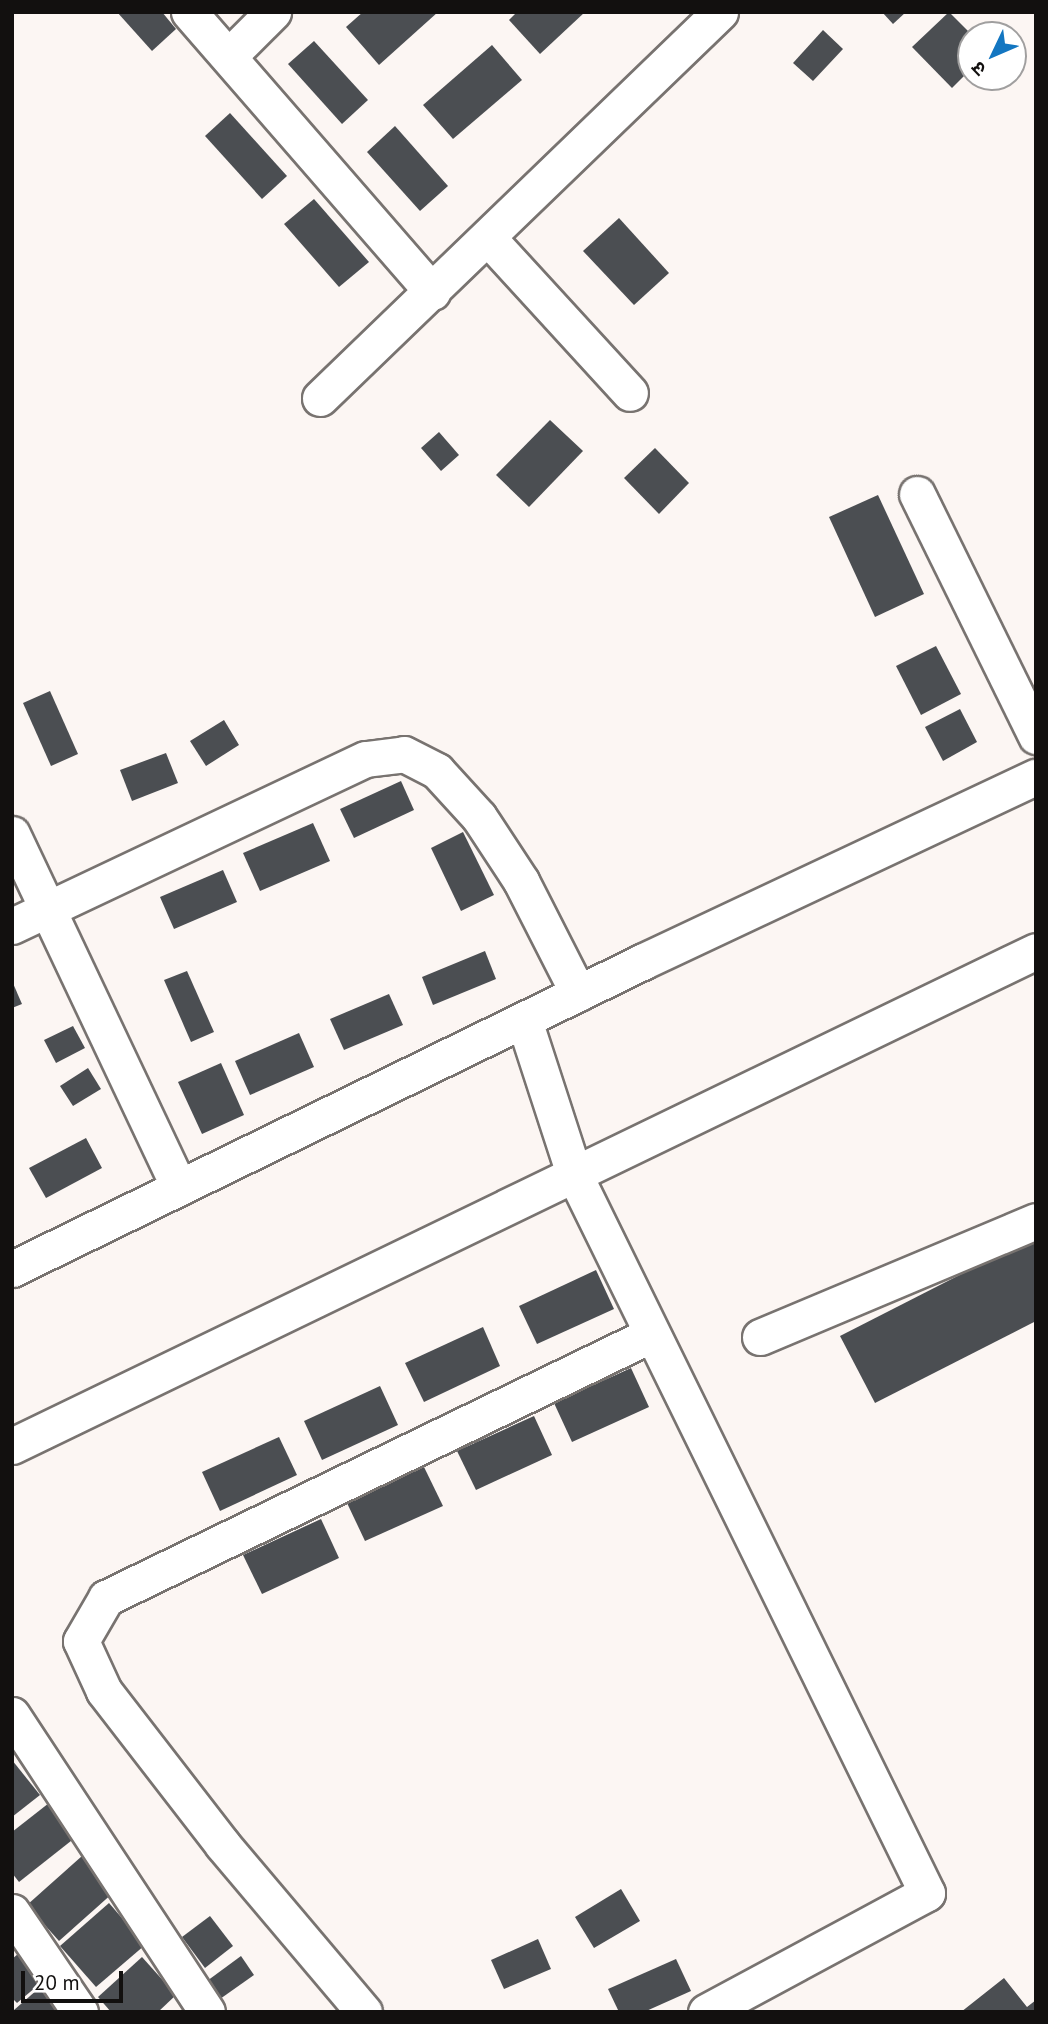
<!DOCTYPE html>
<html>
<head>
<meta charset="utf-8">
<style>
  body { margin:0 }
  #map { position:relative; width:1048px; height:2024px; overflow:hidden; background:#fcf6f3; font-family:"PT Sans","Noto Sans Devanagari",sans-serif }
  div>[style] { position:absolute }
  .building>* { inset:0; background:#4b4e52 }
  .roads { filter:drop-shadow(2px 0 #787370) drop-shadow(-2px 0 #787370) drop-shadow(0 2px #787370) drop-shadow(0 -2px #787370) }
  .minor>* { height:35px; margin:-17.5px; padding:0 17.5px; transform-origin:17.5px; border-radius:17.5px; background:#fff }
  span { translate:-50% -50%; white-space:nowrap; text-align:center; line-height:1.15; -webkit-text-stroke:7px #fff; paint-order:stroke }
  .frame { position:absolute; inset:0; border:14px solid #12100f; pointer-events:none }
  .north { position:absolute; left:957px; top:21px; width:70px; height:70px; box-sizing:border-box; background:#fff; border:2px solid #a09f9f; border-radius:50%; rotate:226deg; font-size:19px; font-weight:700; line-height:28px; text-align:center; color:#12100f }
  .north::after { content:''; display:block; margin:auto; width:24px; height:32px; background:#1376c1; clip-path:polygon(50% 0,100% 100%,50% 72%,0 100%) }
  .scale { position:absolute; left:21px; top:1971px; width:102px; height:32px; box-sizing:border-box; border:4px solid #12100f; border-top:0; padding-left:9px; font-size:21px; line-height:24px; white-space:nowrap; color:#12100f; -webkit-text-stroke:5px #fff; paint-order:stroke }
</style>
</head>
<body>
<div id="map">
  <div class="building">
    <div style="clip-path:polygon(117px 12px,162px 12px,176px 29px,152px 51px)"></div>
    <div style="clip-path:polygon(363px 12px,438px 12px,379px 65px,346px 27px)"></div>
    <div style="clip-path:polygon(517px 12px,585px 12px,540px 54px,509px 20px)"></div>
    <div style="clip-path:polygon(882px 12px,906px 12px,893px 24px)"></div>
    <div style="clip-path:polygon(949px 12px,971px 34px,971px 69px,952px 88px,912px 47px)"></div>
    <div style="clip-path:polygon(823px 30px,843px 49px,813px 81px,793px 63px)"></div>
    <div style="clip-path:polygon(314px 41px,368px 100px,342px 124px,288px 64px)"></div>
    <div style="clip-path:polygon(492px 45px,522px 80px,453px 139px,423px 105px)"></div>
    <div style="clip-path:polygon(230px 113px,287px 176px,262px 199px,205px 136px)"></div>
    <div style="clip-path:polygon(395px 126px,448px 186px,420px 211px,367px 152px)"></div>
    <div style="clip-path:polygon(314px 199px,369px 262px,339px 287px,284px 224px)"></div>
    <div style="clip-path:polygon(619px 218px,669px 273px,634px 305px,583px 251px)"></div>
    <div style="clip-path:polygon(550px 420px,583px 451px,529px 507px,496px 475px)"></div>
    <div style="clip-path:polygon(439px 432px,459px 455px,441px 471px,421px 448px)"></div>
    <div style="clip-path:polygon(655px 448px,689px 483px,659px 514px,624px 478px)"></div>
    <div style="clip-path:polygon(878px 495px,924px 594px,875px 617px,829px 517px)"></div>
    <div style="clip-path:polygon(936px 646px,961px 694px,921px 715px,896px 666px)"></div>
    <div style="clip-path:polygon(50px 691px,78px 754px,51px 766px,23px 703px)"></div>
    <div style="clip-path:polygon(960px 709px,977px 742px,943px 761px,925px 727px)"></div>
    <div style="clip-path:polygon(224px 720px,239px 745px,206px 766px,190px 741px)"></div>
    <div style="clip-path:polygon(166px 753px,178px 783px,132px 801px,120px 770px)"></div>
    <div style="clip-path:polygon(401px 781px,414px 810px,354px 838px,340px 809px)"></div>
    <div style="clip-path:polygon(313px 823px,330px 861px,260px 891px,243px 853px)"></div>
    <div style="clip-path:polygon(463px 832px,494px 895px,461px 911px,431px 848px)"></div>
    <div style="clip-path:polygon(223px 870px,237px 902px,174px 929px,160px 897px)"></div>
    <div style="clip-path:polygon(485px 951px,496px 979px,433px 1005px,422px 977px)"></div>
    <div style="clip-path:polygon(187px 971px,214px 1032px,191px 1042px,164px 980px)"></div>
    <div style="clip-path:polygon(12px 981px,22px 1004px,12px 1008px)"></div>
    <div style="clip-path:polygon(389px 994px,403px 1025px,344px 1050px,330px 1019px)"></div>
    <div style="clip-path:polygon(73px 1026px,85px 1048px,56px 1063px,44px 1040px)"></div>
    <div style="clip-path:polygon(299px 1033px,314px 1067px,250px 1095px,235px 1061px)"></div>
    <div style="clip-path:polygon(221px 1063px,244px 1115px,202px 1134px,178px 1082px)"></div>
    <div style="clip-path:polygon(88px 1068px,101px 1089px,73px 1106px,60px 1086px)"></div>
    <div style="clip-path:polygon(86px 1138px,102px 1168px,46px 1198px,29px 1168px)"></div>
    <div style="clip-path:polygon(1036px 1236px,1036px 1321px,875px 1403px,840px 1336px)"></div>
    <div style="clip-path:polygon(596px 1270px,614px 1309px,537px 1344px,519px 1306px)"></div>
    <div style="clip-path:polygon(483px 1327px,500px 1366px,424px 1402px,405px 1363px)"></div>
    <div style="clip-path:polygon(631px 1368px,649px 1407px,572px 1442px,554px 1403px)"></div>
    <div style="clip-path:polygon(380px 1386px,398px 1425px,322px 1460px,304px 1421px)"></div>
    <div style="clip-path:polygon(534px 1416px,552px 1455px,476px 1490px,457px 1451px)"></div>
    <div style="clip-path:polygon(279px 1437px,297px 1475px,220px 1511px,202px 1472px)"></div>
    <div style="clip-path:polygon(424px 1467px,443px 1506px,365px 1541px,347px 1503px)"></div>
    <div style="clip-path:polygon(321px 1519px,339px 1558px,262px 1594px,243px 1555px)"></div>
    <div style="clip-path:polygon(12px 1760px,40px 1795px,12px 1817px)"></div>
    <div style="clip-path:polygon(49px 1803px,76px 1837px,19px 1882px,12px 1873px,12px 1832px)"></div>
    <div style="clip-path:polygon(82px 1856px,114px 1892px,59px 1941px,27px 1905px)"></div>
    <div style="clip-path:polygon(621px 1889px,640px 1921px,594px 1948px,575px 1917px)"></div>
    <div style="clip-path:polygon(109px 1903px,145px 1945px,96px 1987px,60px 1946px)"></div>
    <div style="clip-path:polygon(210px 1916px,233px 1946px,205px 1968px,182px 1937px)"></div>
    <div style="clip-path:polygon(538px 1939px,551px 1969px,504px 1989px,491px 1960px)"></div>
    <div style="clip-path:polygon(25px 1948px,49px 1976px,17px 2003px,12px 1998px,12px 1959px)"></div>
    <div style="clip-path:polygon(241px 1956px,254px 1975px,220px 1999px,207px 1981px)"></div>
    <div style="clip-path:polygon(142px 1957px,176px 1995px,158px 2012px,111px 2012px,98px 1997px)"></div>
    <div style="clip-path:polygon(676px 1959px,691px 1991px,644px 2012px,619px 2012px,608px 1989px)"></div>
    <div style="clip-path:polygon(1004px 1978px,1027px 2007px,1036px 2000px,1036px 2012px,961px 2012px)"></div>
    <div style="clip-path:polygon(46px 1982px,68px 2012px,16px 2012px,14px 2010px)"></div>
  </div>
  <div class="roads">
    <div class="minor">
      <div style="left:189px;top:12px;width:371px;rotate:49deg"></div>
      <div style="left:230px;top:55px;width:61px;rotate:-45deg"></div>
      <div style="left:488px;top:238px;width:210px;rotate:47.5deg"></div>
      <div style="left:320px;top:398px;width:556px;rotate:-43.98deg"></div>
      <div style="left:917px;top:494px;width:270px;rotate:63.8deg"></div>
      <div style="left:12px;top:834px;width:391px;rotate:64.7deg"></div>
      <div style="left:12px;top:926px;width:391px;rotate:-25.3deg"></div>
      <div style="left:366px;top:759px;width:38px;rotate:-7deg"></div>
      <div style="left:404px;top:754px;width:37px;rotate:27deg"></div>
      <div style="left:437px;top:771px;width:62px;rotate:47.6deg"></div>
      <div style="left:479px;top:817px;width:77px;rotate:56.7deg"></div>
      <div style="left:521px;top:881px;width:126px;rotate:63deg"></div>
      <div style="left:524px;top:1020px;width:162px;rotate:72deg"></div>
      <div style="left:574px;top:1174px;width:801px;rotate:63.85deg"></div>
      <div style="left:927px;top:1893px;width:251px;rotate:151.7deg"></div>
      <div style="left:12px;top:1269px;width:701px;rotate:-25.98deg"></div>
      <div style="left:642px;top:962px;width:435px;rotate:-25.2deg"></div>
      <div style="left:760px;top:1337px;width:299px;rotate:-22.8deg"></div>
      <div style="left:12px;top:1446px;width:1137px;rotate:-25.8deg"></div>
      <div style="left:12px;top:1715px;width:355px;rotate:56.7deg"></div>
      <div style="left:12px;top:1912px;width:121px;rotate:55.8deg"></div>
      <div style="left:364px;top:2012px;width:219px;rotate:-130.2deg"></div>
      <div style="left:223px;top:1845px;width:195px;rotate:-127.7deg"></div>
      <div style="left:104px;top:1691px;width:55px;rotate:-114.7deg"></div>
      <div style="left:81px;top:1641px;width:50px;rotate:-59.8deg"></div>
      <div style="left:106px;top:1598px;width:606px;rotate:-25.8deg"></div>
    </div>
  </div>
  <div class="frame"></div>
  <div class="north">उ</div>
  <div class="scale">20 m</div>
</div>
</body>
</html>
